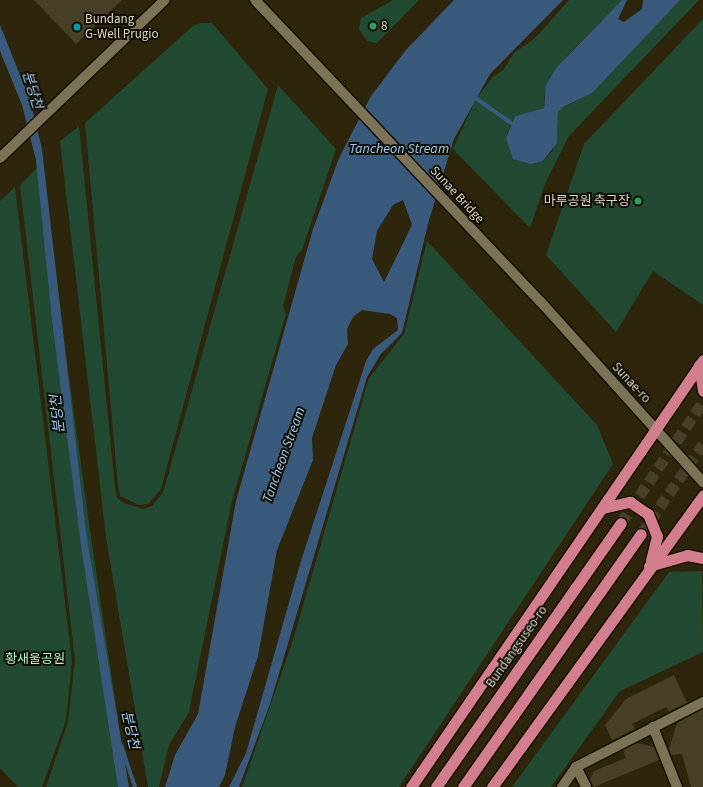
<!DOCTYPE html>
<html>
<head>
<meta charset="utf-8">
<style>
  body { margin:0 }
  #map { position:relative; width:703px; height:787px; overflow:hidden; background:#2d250c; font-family:"Source Sans 3","Noto Sans KR",sans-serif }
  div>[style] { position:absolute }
  .green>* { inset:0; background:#224a32 }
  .water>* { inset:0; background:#395a7c }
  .stream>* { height:4px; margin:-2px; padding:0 2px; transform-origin:2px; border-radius:2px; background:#395a7c }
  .building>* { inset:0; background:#473f26 }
  .trunk-tunnel>* { height:11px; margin-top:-5.5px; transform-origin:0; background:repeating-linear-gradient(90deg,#473f28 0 11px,transparent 0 16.5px) }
  .roads { filter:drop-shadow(1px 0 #150e00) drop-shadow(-1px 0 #150e00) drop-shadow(0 1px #150e00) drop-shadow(0 -1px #150e00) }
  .minor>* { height:10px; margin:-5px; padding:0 5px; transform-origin:5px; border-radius:5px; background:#7b7358 }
  .secondary>* { height:10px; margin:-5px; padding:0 5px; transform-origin:5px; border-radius:5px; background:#7b7358 }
  .trunk>* { height:11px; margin:-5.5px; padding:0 5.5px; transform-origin:5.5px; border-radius:5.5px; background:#d37e8e }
  .dots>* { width:11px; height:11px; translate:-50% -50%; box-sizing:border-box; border:2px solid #120f05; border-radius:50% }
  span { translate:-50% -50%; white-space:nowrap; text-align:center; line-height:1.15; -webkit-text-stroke:4px #120f05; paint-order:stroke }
  .poi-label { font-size:13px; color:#dad5c7 }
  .left { translate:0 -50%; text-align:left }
  .right { translate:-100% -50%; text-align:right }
  .street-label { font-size:13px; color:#dad5c7 }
  .park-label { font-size:13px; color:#aff8c9 }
  .water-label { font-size:14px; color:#9ec8f5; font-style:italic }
</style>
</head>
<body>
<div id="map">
  <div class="green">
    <div style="clip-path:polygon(393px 0,419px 0,377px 43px,367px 41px,359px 29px,361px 18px)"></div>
    <div style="clip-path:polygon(569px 0,622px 0,567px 56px,544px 97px,544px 108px,515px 116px,511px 123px,506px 138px,531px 164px,543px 161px,552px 152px,558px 133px,558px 112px,563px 107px,575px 102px,680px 0,699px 0,569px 136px,545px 184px,530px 228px,453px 149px,476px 99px,492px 78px,503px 70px,514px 53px,535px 38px)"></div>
    <div style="clip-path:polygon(703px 19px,703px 305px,653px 271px,616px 332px,546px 255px,584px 144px)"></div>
    <div style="clip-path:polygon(201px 23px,212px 23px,268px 89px,161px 489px,148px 504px,139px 505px,120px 496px,118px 485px,85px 123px,194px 25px)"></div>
    <div style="clip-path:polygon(278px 85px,336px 149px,302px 250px,296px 257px,283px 306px,286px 314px,232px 501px,189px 712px,169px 745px,159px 787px,148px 787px,106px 537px,60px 141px,79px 126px,115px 487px,117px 498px,124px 503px,143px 509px,152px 506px,163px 493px)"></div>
    <div style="clip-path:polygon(40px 165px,90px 530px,128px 787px,46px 787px,68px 722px,75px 660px,20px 185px)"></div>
    <div style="clip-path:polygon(15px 187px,72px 661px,66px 720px,42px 787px,18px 787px,0 768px,0 201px)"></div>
    <div style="clip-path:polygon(427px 241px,597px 425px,613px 464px,399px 787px,242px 787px,293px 640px,369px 378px,404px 334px)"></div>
    <div style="clip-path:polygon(702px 571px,703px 652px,620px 691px,551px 787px,512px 787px,669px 572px)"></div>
  </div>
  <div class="water">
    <div style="clip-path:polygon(evenodd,454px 0,563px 0,490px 74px,454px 139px,429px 220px,402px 333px,381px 354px,367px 377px,270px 704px,239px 787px,229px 787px,246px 753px,300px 564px,366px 361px,373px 349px,398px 330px,397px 318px,390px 314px,362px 310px,353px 317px,347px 329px,348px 344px,336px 365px,312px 438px,313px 460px,277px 550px,258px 656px,235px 727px,225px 775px,219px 787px,165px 787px,175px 755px,198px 714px,236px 501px,313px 229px,339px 158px,371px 96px,405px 51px,454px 0,403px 200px,412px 225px,384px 282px,372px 259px,377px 231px,393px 205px,403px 200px)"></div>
    <div style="clip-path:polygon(622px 0,627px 0,618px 19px,624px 22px,642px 9px,643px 0,680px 0,592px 93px,563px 107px,558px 112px,557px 143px,543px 161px,531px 164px,513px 159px,506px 138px,515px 116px,544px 108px,546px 85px,556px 68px)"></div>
    <div style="clip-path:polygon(0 25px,30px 100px,42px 149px,86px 532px,129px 787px,118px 787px,81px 545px,52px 320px,36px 160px,22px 105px,0 51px)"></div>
  </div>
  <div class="stream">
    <div style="left:474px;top:97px;width:45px;rotate:35.1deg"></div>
    <div style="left:121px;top:745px;width:44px;rotate:71.6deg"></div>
  </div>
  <div class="building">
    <div style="clip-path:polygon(34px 0,122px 0,76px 44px)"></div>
    <div style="clip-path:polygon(674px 675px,687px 703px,669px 711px,666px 707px,632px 724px,635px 729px,612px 740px,605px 725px,626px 699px)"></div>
    <div style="clip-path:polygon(703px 709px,703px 787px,691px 787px,682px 754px,671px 755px,669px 749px,677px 723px)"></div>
    <div style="clip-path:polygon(637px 743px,654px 747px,659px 760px,594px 787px,590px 779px,594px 771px,626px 758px,623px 750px)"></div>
  </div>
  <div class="trunk-tunnel">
    <div style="left:621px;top:523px;width:146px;rotate:-55.9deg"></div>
    <div style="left:641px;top:534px;width:109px;rotate:-55.4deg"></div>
  </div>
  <div class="roads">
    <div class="minor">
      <div style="left:653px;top:727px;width:65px;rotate:68.2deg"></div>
      <div style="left:576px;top:767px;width:22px;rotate:63deg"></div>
      <div style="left:562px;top:787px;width:24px;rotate:-55deg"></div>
      <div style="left:576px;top:767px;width:143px;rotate:-27.1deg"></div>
    </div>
    <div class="secondary">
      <div style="left:255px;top:0;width:415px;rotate:46.6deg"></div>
      <div style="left:540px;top:301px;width:244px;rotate:48deg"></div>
      <div style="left:0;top:158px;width:228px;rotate:-43.8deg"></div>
    </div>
    <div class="trunk">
      <div style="left:699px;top:365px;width:26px;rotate:81deg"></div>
      <div style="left:603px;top:508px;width:28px;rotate:-13deg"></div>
      <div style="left:630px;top:502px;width:22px;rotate:34deg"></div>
      <div style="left:648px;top:514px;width:24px;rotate:68deg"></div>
      <div style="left:657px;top:536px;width:25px;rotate:104deg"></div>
      <div style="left:649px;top:566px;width:40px;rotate:-16deg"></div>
      <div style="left:687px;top:555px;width:16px;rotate:11deg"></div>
      <div style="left:411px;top:787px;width:517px;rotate:-55.63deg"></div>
      <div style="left:436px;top:787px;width:322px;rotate:-55deg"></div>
      <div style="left:463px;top:787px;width:309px;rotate:-54.9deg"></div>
      <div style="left:492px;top:787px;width:360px;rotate:-54.1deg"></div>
    </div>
  </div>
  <div class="dots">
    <div style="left:373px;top:26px;background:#2e9e5b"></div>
    <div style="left:77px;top:27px;background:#0f9aa8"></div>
    <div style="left:638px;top:201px;background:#2e9e5b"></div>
  </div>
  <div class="poi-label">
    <span class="left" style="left:85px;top:27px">Bundang<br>G-Well Prugio</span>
    <span class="left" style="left:381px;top:26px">8</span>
    <span class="right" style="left:630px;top:201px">마루공원 축구장</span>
  </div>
  <div class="street-label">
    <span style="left:457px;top:195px;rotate:47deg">Sunae Bridge</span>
    <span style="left:631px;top:383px;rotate:47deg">Sunae-ro</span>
    <span style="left:517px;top:647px;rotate:-55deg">Bundangsuseo-ro</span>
  </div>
  <div class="park-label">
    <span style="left:35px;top:659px">황새울공원</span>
  </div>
  <div class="water-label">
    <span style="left:32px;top:90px;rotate:73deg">분당천</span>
    <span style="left:399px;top:149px">Tancheon Stream</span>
    <span style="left:58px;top:414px;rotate:-96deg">분당천</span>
    <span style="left:284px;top:455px;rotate:-70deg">Tancheon Stream</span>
    <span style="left:130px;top:730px;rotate:77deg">분당천</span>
  </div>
</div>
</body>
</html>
